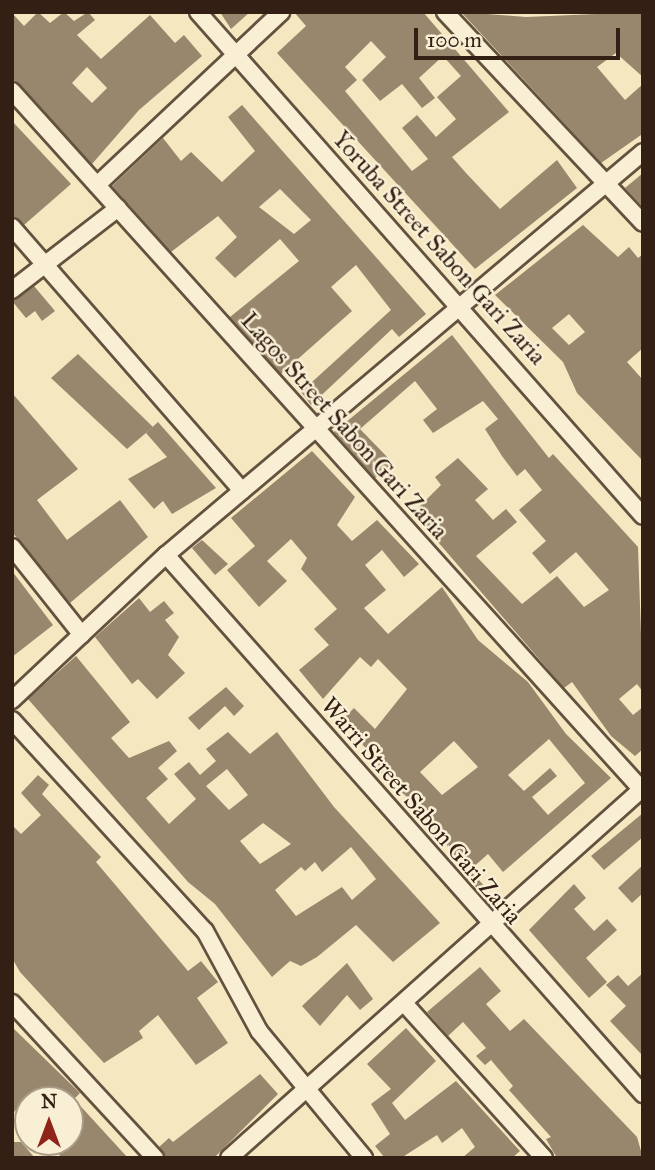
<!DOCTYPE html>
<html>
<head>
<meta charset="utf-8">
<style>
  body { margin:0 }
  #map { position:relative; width:655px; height:1170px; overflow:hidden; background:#f5e7bf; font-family:"IM FELL Great Primer",serif }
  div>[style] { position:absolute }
  .building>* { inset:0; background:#98876d }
  .roads { filter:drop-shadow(2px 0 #64513f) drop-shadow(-2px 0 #64513f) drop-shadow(0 2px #64513f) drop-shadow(0 -2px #64513f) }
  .minor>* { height:16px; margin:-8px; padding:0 8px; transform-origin:8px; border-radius:8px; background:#f8efd5 }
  span { translate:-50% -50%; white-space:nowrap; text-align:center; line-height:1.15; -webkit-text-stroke:5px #f8efd5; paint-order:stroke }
  .street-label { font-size:24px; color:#331f14 }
  .frame { position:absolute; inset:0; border:14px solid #331f14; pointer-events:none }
  .north { position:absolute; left:14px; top:1086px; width:70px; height:70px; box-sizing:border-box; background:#f8efd5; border:2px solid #a99c88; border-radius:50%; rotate:0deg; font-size:19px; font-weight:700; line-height:28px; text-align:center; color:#331f14 }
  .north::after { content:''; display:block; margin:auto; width:24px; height:32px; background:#8f2418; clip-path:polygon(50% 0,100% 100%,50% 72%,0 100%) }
  .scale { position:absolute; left:414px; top:28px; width:206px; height:32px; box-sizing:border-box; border:4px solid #331f14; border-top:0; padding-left:9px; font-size:21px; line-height:24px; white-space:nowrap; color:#331f14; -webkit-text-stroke:5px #f8efd5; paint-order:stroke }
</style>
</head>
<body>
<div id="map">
  <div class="building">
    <div style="clip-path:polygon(evenodd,38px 12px,50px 23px,64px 12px,74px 21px,88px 12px,95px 20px,77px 35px,101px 59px,150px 15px,175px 43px,184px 35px,202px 56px,139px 110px,92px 164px,12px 78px,12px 13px,24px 26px,38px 12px,87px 67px,107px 88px,92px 103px,72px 83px,87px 67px)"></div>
    <div style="clip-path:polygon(220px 12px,250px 12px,231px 29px)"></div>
    <div style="clip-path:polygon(evenodd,294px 12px,423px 12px,509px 112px,452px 157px,466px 173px,500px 209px,557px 160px,577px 188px,475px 269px,277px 53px,306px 26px,294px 12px,371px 41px,386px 57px,362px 80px,380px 101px,402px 84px,422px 108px,435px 98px,419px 78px,443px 56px,461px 76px,437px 97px,456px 119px,436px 137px,417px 115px,402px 128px,428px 159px,412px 171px,345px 91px,357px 80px,345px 67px,371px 41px)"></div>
    <div style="clip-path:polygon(461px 12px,526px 17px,643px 12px,643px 77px,616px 53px,597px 67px,625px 100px,643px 84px,641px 135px,601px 163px)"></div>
    <div style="clip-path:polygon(evenodd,242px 105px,426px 314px,399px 337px,392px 329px,311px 405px,301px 392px,391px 310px,356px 265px,331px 287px,352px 311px,281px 374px,230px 317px,299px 261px,280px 239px,235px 278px,215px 258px,237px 237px,218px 216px,171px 252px,112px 186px,163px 138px,181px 161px,191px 152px,222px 182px,255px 151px,228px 117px,242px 105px,280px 189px,311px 220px,294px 234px,259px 207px,280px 189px)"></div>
    <div style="clip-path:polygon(12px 121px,71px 184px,24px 225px,12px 215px)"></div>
    <div style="clip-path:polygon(643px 173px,643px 207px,625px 188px)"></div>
    <div style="clip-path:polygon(evenodd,583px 225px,618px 257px,629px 247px,638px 258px,643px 254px,643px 348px,627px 362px,643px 380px,643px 461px,577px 393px,563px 362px,495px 295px,583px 225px,569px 314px,585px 332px,569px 345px,552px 328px,569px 314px)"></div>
    <div style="clip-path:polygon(34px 286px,55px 311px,42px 321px,35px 311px,26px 318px,12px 301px)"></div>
    <div style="clip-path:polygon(452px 335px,549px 458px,553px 454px,638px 547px,643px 692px,637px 684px,619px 699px,633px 715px,643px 707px,643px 749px,635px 756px,611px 736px,572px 682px,564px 688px,413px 513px,441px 485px,435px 477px,458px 458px,488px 489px,475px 500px,493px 520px,506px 509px,517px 522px,476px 556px,522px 604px,557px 576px,584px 607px,609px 590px,576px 552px,550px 574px,532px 553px,546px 541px,519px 510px,542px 490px,525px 469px,517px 476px,502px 456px,485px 429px,498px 419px,483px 401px,433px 433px,423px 420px,437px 409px,415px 381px,360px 429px,393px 463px,375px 478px,334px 432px)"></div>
    <div style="clip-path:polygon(78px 354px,153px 427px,127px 449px,51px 378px)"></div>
    <div style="clip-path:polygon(12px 393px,78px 469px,37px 500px,67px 540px,120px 500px,148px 537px,70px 603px,12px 532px)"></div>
    <div style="clip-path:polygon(158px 422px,216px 488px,172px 514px,163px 501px,154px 509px,128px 479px,167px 457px,146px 433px)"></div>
    <div style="clip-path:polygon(evenodd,312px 451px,355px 497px,337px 525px,352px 541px,377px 520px,419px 564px,404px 577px,382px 550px,365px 565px,386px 590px,364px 608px,388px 634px,442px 587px,478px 640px,528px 682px,566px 734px,611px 778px,503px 872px,488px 854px,470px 870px,486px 888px,480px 893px,423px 811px,374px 768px,379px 764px,342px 720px,354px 708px,375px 729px,407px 689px,378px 659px,371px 667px,360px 657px,323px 699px,299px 670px,329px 645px,314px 629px,337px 609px,301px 569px,307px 558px,291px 539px,267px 561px,287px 581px,259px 607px,227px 570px,255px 546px,231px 518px,312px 451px,549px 739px,585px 783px,548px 815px,532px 797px,557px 776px,550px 768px,524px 791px,508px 775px,549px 739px,312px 451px,454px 741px,478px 767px,442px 795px,420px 772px,454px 741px)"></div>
    <div style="clip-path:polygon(202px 540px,228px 564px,215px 575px,192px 548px)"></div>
    <div style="clip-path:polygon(12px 571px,53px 625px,12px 657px)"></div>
    <div style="clip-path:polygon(139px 598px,150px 612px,164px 601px,174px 613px,165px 620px,179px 637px,168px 655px,185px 673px,157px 699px,138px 679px,132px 684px,95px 637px)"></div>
    <div style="clip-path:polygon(evenodd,76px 656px,130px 722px,111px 738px,129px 758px,169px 741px,177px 751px,158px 768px,168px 779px,146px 798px,169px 824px,196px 799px,174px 774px,189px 762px,200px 775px,216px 761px,206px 749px,228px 732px,250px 754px,277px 732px,334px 807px,440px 923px,393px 962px,356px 925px,317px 957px,301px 966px,290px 961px,272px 977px,215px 904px,188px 882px,28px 699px,76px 656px,227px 769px,248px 795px,229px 810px,206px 786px,227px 769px,76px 656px,263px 823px,291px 844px,260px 864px,240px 841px,263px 823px,76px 656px,351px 847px,376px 879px,352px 900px,342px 887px,296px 916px,275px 890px,301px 867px,305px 871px,315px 862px,322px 872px,351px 847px)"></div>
    <div style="clip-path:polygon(226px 687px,244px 706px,234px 716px,225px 706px,199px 730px,188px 718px)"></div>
    <div style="clip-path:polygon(38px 775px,49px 785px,42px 794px,101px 857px,96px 862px,188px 971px,201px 961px,218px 982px,197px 998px,228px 1043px,196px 1065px,158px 1015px,139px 1031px,143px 1038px,104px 1063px,20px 972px,12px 958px,12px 825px,21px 834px,41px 815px,21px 793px)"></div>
    <div style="clip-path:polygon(643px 813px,643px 837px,604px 870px,591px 856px)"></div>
    <div style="clip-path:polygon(643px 865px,643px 893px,632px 903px,618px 888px)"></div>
    <div style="clip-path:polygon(574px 884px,586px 898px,574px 909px,594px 931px,607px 919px,617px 930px,586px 958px,607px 982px,589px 998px,529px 930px)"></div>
    <div style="clip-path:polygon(347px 963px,373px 999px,360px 1010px,347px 995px,320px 1026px,302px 1006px)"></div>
    <div style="clip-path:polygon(480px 967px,501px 991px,486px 1004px,510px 1031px,524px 1019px,637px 1137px,643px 1158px,557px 1158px,546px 1139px,551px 1137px,509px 1090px,513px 1086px,491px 1060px,485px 1065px,476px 1056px,486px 1048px,463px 1022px,448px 1036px,427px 1012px)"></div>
    <div style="clip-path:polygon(643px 973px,643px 1056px,610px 1021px,626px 1006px,606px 985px,618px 975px,628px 986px)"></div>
    <div style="clip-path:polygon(12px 1027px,80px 1093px,74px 1099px,128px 1158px,62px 1158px,48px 1142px,70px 1142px,70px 1100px,28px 1100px,28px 1119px,18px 1108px,12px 1114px)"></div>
    <div style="clip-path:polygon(406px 1028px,436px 1061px,392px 1103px,405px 1120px,456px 1081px,520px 1151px,512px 1158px,462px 1158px,475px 1147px,462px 1128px,442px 1143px,437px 1135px,401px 1158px,385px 1158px,375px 1146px,390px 1134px,371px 1104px,391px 1089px,367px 1064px)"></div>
    <div style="clip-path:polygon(260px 1074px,278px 1094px,214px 1158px,165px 1156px,159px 1147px,169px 1138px,173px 1142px)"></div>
    <div style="clip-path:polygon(12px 1142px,21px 1142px,35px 1158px,12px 1158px)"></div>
  </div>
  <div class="roads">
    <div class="minor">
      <div style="left:198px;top:12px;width:672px;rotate:48.56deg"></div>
      <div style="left:445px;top:12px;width:289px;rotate:46.8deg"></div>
      <div style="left:12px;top:91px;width:942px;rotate:47.97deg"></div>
      <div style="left:97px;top:185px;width:253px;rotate:-43.2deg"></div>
      <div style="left:12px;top:227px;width:350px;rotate:48.9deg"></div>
      <div style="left:12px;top:290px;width:134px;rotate:-37.7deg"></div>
      <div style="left:12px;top:547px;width:112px;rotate:51.5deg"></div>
      <div style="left:166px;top:555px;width:720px;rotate:48.49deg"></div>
      <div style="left:12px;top:700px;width:212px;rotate:-43.3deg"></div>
      <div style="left:166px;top:555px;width:624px;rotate:-40.19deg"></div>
      <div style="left:12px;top:720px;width:286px;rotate:47.6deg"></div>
      <div style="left:205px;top:931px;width:114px;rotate:61.6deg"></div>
      <div style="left:259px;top:1031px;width:165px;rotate:50.4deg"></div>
      <div style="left:12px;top:1003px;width:211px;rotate:47.3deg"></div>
      <div style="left:404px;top:1003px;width:209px;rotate:47.9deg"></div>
      <div style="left:229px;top:1158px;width:555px;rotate:-41.79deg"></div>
    </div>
  </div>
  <div class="street-label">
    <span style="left:439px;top:248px;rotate:48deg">Yoruba Street Sabon Gari Zaria</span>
    <span style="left:344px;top:426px;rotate:48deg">Lagos Street Sabon Gari Zaria</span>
    <span style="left:421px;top:811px;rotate:49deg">Warri Street Sabon Gari Zaria</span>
  </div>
  <div class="frame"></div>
  <div class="north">N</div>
  <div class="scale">100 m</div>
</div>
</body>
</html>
